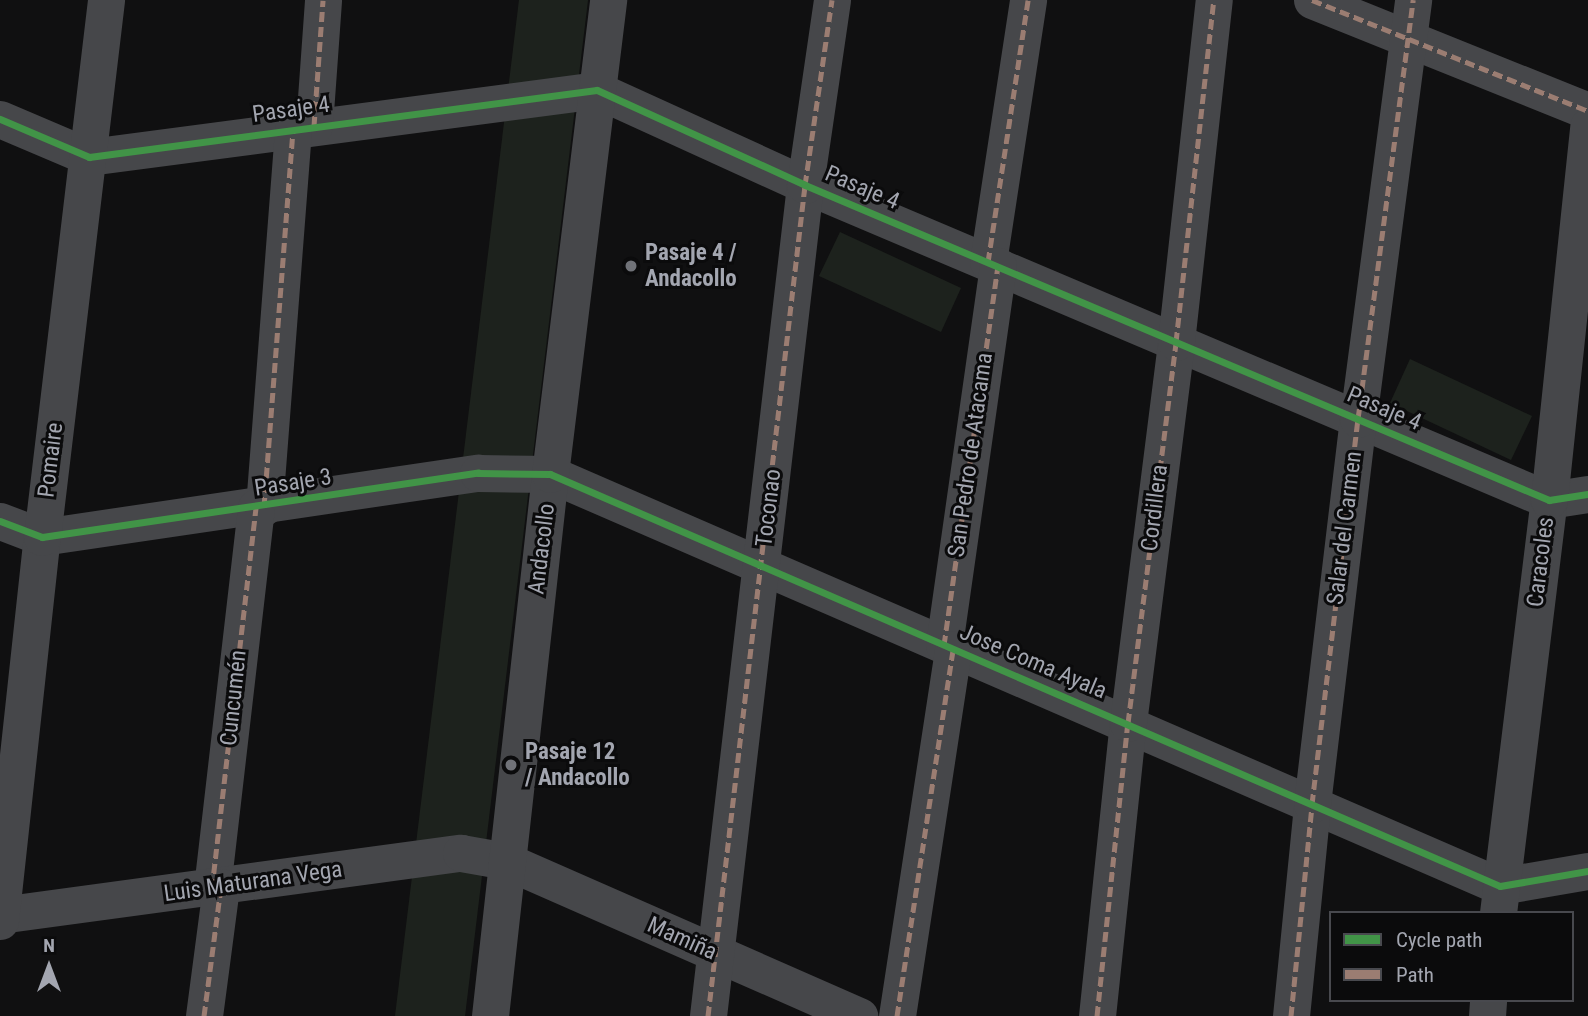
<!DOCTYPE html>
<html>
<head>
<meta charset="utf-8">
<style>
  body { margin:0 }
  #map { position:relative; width:1588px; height:1016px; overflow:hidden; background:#101011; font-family:"Roboto Condensed",sans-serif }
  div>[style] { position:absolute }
  .green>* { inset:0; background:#1d221d }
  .minor>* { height:37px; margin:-18.5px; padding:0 18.5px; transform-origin:18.5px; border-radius:18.5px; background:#46474a }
  .quiet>* { height:5px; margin-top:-2.5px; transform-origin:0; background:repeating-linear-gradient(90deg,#9b7d72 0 10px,transparent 0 15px) }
  .cycleway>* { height:7px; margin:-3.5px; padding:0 3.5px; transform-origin:3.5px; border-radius:3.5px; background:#419447 }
  .dots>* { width:19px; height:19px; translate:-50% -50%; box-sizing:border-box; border:4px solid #0b0b0c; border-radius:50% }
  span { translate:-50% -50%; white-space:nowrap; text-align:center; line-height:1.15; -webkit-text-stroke:6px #0b0b0c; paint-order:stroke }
  .street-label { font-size:23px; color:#a3a6b0 }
  .poi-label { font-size:23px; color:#a3a6b0; font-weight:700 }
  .left { translate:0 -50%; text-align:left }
  .legend { position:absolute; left:1329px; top:911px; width:245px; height:91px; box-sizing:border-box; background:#0b0b0c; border:2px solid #48494e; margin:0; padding:9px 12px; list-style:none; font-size:21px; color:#a3a6b0 }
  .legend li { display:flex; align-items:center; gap:14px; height:35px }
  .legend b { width:35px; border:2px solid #48494e }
  .north { position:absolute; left:14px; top:932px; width:70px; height:70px; -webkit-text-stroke:5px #0b0b0c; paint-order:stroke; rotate:0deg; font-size:19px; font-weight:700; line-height:28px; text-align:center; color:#a3a6b0 }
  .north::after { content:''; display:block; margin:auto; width:24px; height:32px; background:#a3a6b0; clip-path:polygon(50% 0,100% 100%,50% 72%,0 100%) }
</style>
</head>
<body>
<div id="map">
  <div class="green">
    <div style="clip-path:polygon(519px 0,588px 0,465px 1016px,395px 1016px)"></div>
    <div style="clip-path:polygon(840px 232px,961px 288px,941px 332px,819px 276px)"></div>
    <div style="clip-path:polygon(1410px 359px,1532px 416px,1511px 460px,1390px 403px)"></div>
  </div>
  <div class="minor">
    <div style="left:1312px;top:0;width:297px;rotate:21.9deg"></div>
    <div style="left:0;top:119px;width:97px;rotate:23.1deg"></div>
    <div style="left:89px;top:157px;width:512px;rotate:-7.51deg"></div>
    <div style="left:597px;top:90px;width:229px;rotate:24.5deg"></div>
    <div style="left:805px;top:185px;width:808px;rotate:22.95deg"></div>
    <div style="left:1549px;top:500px;width:39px;rotate:-9deg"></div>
    <div style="left:314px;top:126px;width:126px;rotate:-85.9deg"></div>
    <div style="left:988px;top:262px;width:265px;rotate:-81.3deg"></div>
    <div style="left:264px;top:507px;width:379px;rotate:-85.6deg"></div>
    <div style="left:0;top:521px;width:45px;rotate:20.9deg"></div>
    <div style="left:42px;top:537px;width:441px;rotate:-8.4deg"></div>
    <div style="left:478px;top:473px;width:72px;rotate:0.8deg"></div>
    <div style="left:550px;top:474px;width:1035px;rotate:23.45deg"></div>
    <div style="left:1500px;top:886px;width:89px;rotate:-9.7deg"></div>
    <div style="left:944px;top:645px;width:383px;rotate:-81.9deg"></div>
    <div style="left:212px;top:888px;width:383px;rotate:-83.4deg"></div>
    <div style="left:1498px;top:913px;width:416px;rotate:-83deg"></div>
    <div style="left:1549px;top:500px;width:376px;rotate:-84deg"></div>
    <div style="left:0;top:915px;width:465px;rotate:-7.7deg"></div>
    <div style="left:461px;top:853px;width:46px;rotate:10.1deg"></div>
    <div style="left:506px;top:861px;width:386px;rotate:23.7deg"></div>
    <div style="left:0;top:921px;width:386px;rotate:-83.8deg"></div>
    <div style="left:42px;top:537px;width:541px;rotate:-83.2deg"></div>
    <div style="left:204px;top:1016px;width:130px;rotate:-82.5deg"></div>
    <div style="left:490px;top:1016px;width:545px;rotate:-83.68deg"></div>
    <div style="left:550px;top:474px;width:478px;rotate:-83deg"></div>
    <div style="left:708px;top:1016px;width:837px;rotate:-83.34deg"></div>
    <div style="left:805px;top:185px;width:187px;rotate:-81.7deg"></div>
    <div style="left:897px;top:1016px;width:371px;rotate:-81.3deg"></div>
    <div style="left:1097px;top:1016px;width:295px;rotate:-84deg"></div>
    <div style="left:1128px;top:723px;width:384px;rotate:-82.8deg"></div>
    <div style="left:1176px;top:342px;width:344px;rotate:-83.7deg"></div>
    <div style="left:1291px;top:1016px;width:213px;rotate:-84.3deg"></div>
    <div style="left:1312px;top:804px;width:388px;rotate:-83.2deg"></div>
    <div style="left:1358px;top:419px;width:423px;rotate:-82.5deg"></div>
    <div style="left:1487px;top:1016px;width:16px;rotate:-86deg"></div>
  </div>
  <div class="quiet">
    <div style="left:1312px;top:0;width:297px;rotate:21.9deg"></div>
    <div style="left:314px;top:126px;width:126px;rotate:-85.9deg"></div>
    <div style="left:988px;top:262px;width:265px;rotate:-81.3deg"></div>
    <div style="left:264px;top:507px;width:379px;rotate:-85.6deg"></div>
    <div style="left:944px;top:645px;width:383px;rotate:-81.9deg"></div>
    <div style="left:212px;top:888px;width:383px;rotate:-83.4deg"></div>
    <div style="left:204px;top:1016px;width:130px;rotate:-82.5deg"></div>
    <div style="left:708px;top:1016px;width:837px;rotate:-83.34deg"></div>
    <div style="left:805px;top:185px;width:187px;rotate:-81.7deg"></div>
    <div style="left:897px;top:1016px;width:371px;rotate:-81.3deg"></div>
    <div style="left:1097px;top:1016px;width:295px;rotate:-84deg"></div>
    <div style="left:1128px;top:723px;width:384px;rotate:-82.8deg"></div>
    <div style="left:1176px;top:342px;width:344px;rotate:-83.7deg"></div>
    <div style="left:1291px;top:1016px;width:213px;rotate:-84.3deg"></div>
    <div style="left:1312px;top:804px;width:388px;rotate:-83.2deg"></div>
    <div style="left:1358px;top:419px;width:423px;rotate:-82.5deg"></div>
  </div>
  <div class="cycleway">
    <div style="left:0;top:119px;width:97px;rotate:23.1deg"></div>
    <div style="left:89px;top:157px;width:512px;rotate:-7.51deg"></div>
    <div style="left:597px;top:90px;width:229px;rotate:24.5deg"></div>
    <div style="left:805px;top:185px;width:808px;rotate:22.95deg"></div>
    <div style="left:1549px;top:500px;width:39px;rotate:-9deg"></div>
    <div style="left:0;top:521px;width:45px;rotate:20.9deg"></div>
    <div style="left:42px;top:537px;width:441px;rotate:-8.4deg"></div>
    <div style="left:478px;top:473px;width:72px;rotate:0.8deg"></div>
    <div style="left:550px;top:474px;width:1035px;rotate:23.45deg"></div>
    <div style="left:1500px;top:886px;width:89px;rotate:-9.7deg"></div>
  </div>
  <div class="dots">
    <div style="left:631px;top:266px;background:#707278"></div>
    <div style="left:511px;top:765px;background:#707278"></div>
  </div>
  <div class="street-label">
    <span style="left:291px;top:110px;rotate:-8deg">Pasaje 4</span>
    <span style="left:862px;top:188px;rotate:23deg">Pasaje 4</span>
    <span style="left:1384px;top:409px;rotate:23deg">Pasaje 4</span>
    <span style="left:971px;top:455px;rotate:-82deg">San Pedro de Atacama</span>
    <span style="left:51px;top:460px;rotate:-83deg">Pomaire</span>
    <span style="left:293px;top:483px;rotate:-9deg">Pasaje 3</span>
    <span style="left:769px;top:508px;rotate:-83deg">Toconao</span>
    <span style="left:1155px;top:508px;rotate:-83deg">Cordillera</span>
    <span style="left:1345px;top:528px;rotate:-83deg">Salar del Carmen</span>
    <span style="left:542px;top:549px;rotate:-83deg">Andacollo</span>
    <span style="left:1541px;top:562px;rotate:-83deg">Caracoles</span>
    <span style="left:1033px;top:662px;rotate:23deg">Jose Coma Ayala</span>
    <span style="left:234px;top:698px;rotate:-84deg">Cuncumén</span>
    <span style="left:253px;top:882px;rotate:-8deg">Luis Maturana Vega</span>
    <span style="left:682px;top:939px;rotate:24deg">Mamiña</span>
  </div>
  <div class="poi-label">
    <span class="left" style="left:645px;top:266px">Pasaje 4 /<br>Andacollo</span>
    <span class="left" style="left:525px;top:765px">Pasaje 12<br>/ Andacollo</span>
  </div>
  <ul class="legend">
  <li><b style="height:9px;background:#419447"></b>Cycle path</li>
  <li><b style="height:9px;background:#9b7d72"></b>Path</li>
  </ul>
  <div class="north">N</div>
</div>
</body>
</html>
